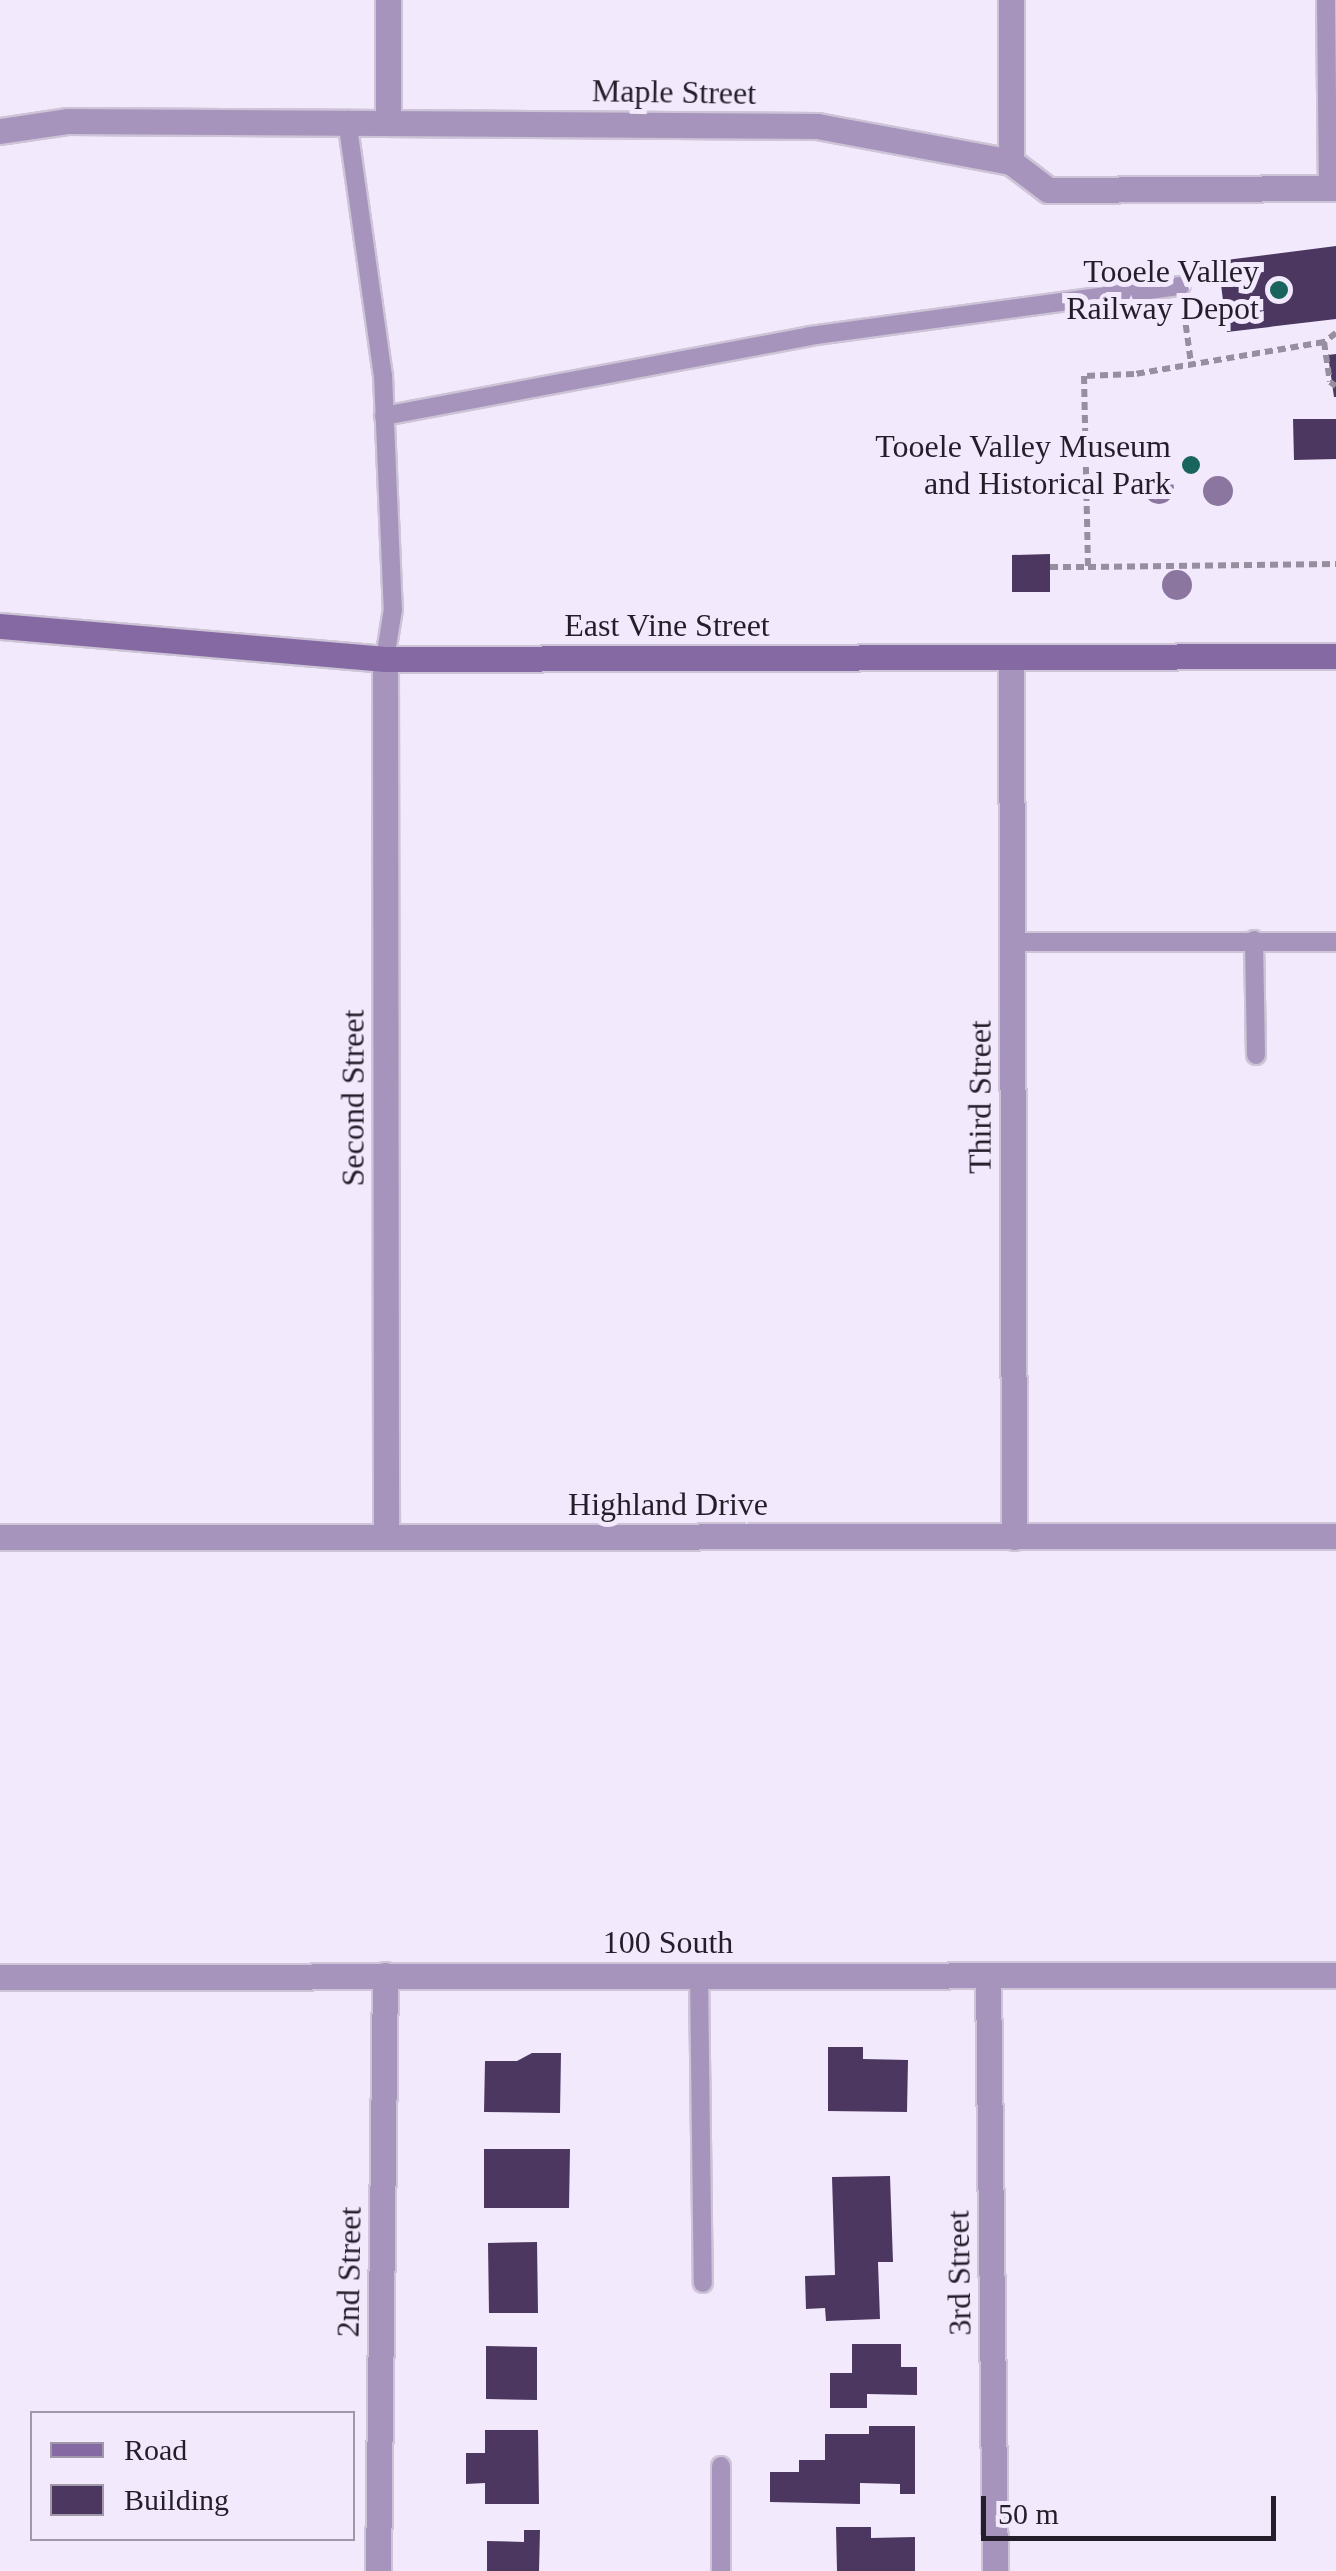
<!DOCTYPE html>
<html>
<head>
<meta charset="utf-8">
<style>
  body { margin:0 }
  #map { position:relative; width:1336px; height:2571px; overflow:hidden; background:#f2e9fd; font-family:Georgia,serif }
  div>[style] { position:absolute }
  .building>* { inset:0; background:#4c3761 }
  .path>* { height:6px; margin-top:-3px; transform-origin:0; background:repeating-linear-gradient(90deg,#978fa0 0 8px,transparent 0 13px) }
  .roads { filter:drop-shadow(2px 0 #cdc4d7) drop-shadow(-2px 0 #cdc4d7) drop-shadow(0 2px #cdc4d7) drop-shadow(0 -2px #cdc4d7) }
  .lane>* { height:18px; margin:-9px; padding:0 9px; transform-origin:9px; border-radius:9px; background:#a794bc }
  .street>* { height:25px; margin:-12.5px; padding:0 12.5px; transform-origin:12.5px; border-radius:12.5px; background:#a794bc }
  .secondary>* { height:25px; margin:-12.5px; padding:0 12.5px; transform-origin:12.5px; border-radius:12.5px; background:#8569a2 }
  .trees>* { width:30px; height:30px; margin:-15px; border-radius:50%; background:#8b769f }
  .dots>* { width:28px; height:28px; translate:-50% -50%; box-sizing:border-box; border:5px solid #f2e9fd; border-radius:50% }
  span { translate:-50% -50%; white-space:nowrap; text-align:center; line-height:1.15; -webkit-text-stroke:10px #f2e9fd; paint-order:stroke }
  .street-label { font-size:32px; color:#241e2a }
  .poi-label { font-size:32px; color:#241e2a }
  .right { translate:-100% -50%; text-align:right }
  .legend { position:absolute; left:30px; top:2411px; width:325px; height:130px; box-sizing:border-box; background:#f2e9fd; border:2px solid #a098a9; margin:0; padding:12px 18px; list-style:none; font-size:30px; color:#241e2a }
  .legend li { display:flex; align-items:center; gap:20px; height:50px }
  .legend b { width:50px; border:2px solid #a098a9 }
  .scale { position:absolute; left:981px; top:2496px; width:295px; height:45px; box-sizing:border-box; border:5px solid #241e2a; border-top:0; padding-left:12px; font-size:30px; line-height:35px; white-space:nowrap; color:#241e2a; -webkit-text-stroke:8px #f2e9fd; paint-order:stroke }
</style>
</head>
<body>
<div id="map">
  <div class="building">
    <div style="clip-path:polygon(1336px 246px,1336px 319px,1227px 332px,1218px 261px)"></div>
    <div style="clip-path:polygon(1336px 354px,1336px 397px,1334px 397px,1328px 355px)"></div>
    <div style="clip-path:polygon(1293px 419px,1336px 419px,1336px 459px,1294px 460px)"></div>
    <div style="clip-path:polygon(1050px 554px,1050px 592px,1012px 592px,1012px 555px)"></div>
    <div style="clip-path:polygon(828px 2047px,863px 2047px,863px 2059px,908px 2060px,907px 2112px,828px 2111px)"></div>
    <div style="clip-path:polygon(532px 2053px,561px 2053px,560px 2113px,484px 2112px,485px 2061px,517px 2061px)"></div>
    <div style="clip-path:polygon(484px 2149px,570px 2149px,569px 2208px,484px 2208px)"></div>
    <div style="clip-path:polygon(890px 2176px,893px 2262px,878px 2262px,880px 2319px,826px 2321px,825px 2308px,806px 2309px,805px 2276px,835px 2275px,832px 2177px)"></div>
    <div style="clip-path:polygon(537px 2242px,538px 2313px,489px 2313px,488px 2243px)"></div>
    <div style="clip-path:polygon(852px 2344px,901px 2344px,901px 2367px,917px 2367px,917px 2395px,867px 2394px,867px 2408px,830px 2408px,830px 2373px,852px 2373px)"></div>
    <div style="clip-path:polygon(486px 2346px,537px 2347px,537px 2400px,486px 2399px)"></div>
    <div style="clip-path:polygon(869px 2426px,915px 2426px,915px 2494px,900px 2494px,900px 2484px,860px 2483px,860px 2504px,770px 2502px,770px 2472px,799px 2472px,799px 2460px,825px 2460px,825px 2434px,869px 2434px)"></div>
    <div style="clip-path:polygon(485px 2430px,538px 2430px,539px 2504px,485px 2504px,485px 2483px,466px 2484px,466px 2453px,485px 2453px)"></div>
    <div style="clip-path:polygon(836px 2527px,871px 2527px,871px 2538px,915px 2537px,915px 2571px,837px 2571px)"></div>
    <div style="clip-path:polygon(524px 2530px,540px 2530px,539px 2571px,487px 2571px,487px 2541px,524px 2542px)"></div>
  </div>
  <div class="path">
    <div style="left:1184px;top:312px;width:51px;rotate:82.2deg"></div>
    <div style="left:1336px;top:333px;width:15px;rotate:143deg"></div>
    <div style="left:1324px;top:342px;width:40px;rotate:81.5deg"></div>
    <div style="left:1330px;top:382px;width:7px;rotate:34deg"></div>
    <div style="left:1324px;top:342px;width:193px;rotate:170.4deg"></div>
    <div style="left:1134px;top:374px;width:50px;rotate:177.7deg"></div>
    <div style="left:1084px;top:376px;width:191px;rotate:88.8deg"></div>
    <div style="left:1088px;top:567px;width:248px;rotate:-0.7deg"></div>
    <div style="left:1050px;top:567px;width:38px"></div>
  </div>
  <div class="roads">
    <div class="lane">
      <div style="left:1326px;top:0;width:188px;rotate:89.4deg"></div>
      <div style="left:347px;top:120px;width:258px;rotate:82deg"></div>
      <div style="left:383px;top:375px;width:234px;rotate:87.6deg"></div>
      <div style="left:393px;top:609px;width:51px;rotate:99.1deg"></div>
      <div style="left:384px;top:416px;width:433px;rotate:-10.6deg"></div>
      <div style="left:810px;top:336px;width:374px;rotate:-7.7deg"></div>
      <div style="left:1254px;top:940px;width:115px;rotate:89deg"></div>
      <div style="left:1012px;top:942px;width:324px"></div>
      <div style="left:699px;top:1974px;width:309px;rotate:89.3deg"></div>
      <div style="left:721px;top:2466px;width:105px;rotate:90deg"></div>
    </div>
    <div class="street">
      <div style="left:388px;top:0;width:120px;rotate:90deg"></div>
      <div style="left:1011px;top:0;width:162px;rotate:90deg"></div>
      <div style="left:0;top:131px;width:69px;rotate:-8.4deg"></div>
      <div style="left:68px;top:121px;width:749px;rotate:0.38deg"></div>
      <div style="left:817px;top:126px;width:197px;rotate:10.5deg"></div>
      <div style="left:1011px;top:162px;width:46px;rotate:37.1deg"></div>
      <div style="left:1048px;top:190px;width:288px;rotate:-0.4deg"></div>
      <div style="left:1011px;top:657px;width:880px;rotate:89.8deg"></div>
      <div style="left:385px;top:659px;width:878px;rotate:89.93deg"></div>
      <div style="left:0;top:1537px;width:1336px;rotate:-0.04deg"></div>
      <div style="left:988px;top:1975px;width:596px;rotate:89.33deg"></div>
      <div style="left:0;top:1977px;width:1336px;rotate:-0.09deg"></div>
      <div style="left:378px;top:2571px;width:596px;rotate:-89.33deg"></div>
    </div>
    <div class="secondary">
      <div style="left:0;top:626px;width:386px;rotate:4.9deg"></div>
      <div style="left:385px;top:659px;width:951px;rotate:-0.18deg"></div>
    </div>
  </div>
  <div class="trees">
    <div style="left:1159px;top:489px"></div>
    <div style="left:1218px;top:491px"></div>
    <div style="left:1177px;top:585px"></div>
  </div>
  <div class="dots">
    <div style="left:1279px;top:290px;background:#19655e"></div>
    <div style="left:1191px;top:465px;background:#19655e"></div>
  </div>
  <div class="street-label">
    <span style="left:674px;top:92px;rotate:1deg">Maple Street</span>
    <span style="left:667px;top:625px">East Vine Street</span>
    <span style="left:980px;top:1097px;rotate:-90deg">Third Street</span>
    <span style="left:353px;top:1098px;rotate:-90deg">Second Street</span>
    <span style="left:668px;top:1504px">Highland Drive</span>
    <span style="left:668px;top:1942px">100 South</span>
    <span style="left:349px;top:2272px;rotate:-89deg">2nd Street</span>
    <span style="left:959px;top:2273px;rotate:-91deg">3rd Street</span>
  </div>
  <div class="poi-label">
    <span class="right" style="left:1259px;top:290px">Tooele Valley<br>Railway Depot</span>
    <span class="right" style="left:1171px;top:465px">Tooele Valley Museum<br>and Historical Park</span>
  </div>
  <ul class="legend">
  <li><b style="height:12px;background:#8569a2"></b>Road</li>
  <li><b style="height:28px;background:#4c3761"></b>Building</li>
  </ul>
  <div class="scale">50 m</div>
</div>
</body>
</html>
